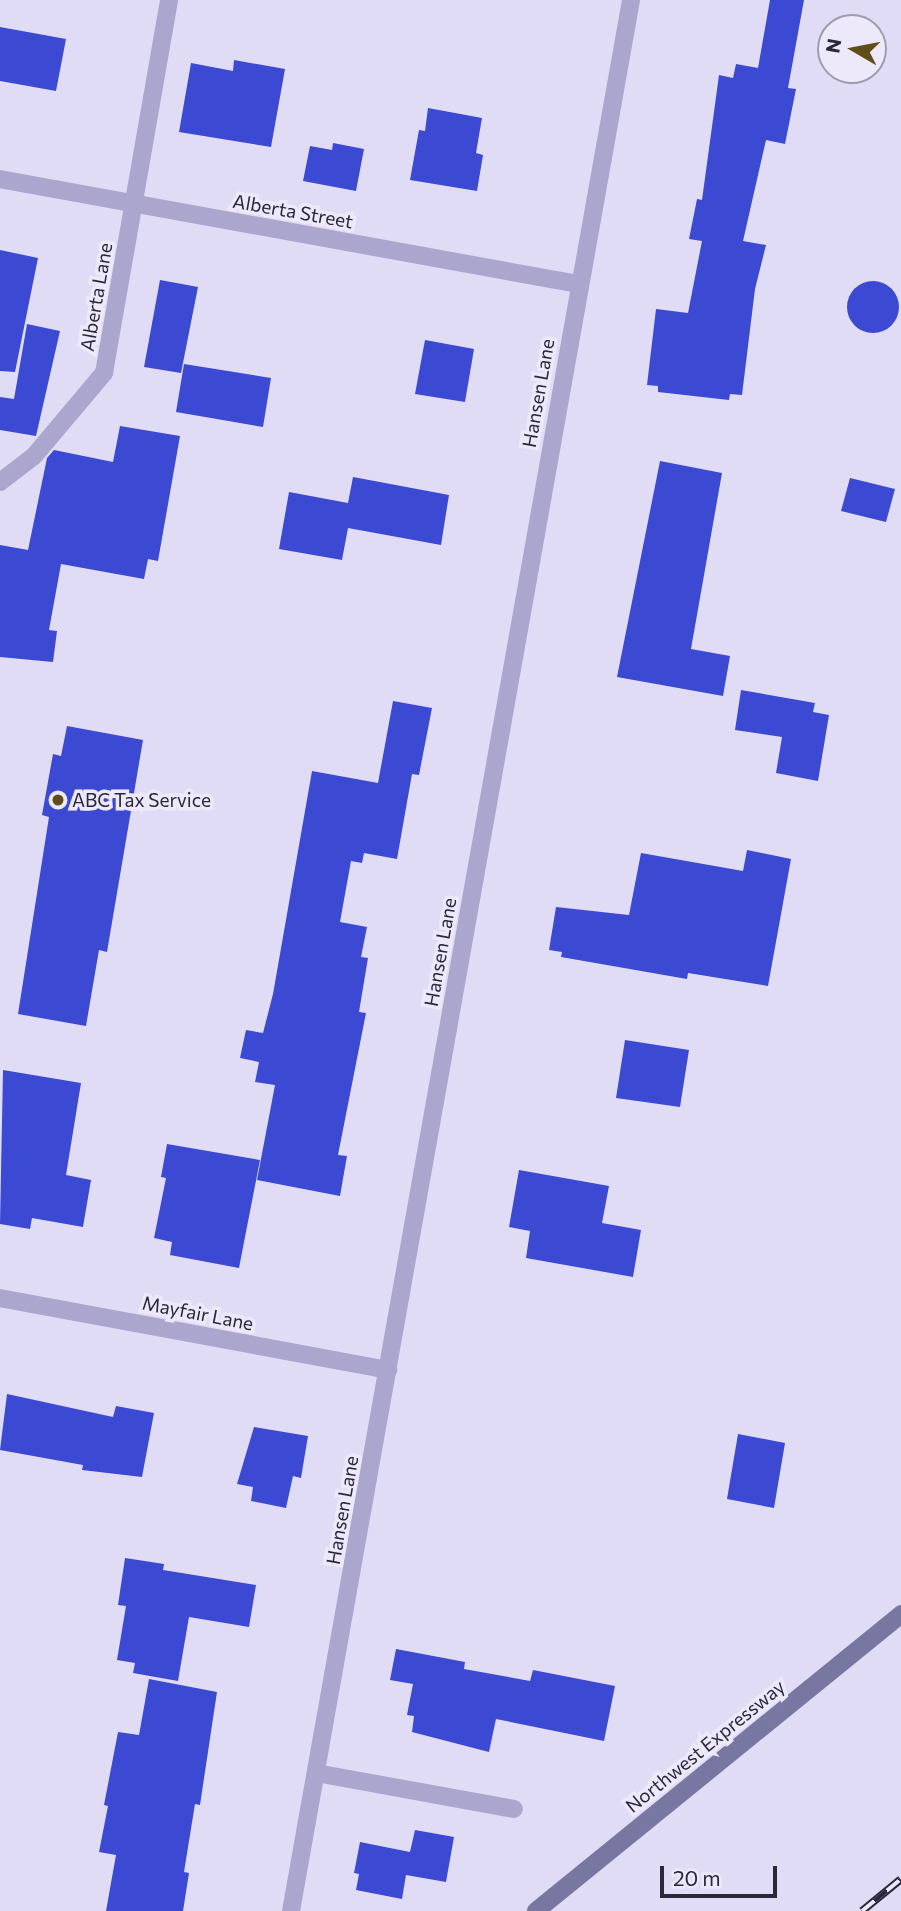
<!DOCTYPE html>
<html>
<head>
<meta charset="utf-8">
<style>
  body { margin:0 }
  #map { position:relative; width:901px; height:1911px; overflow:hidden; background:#e1dcf5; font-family:Commissioner,sans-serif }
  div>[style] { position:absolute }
  .building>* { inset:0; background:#3c49d2 }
  .round { border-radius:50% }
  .minor>* { height:18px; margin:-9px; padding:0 9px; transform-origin:9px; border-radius:9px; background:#aba6ce }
  .tertiary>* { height:18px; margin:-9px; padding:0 9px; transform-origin:9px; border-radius:9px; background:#aba6ce }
  .secondary>* { height:18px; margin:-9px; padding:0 9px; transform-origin:9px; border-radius:9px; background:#7877a2 }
  .rail>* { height:8px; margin-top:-4px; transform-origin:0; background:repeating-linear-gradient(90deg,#ede9fb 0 16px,#28283a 0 32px); box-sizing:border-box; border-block:2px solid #28283a }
  .dots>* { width:19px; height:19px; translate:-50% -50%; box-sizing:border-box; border:4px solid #ede9fb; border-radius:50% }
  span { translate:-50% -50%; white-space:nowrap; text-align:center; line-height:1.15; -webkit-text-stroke:7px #ede9fb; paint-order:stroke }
  .street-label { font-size:19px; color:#28283a }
  .poi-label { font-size:19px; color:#28283a }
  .left { translate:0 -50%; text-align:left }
  .north { position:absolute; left:817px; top:14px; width:70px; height:70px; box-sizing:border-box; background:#ede9fb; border:2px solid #9e9cae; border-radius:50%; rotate:280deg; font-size:19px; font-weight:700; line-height:28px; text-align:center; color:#28283a }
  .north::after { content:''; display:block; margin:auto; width:24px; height:32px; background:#604d18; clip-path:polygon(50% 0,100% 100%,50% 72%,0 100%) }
  .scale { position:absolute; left:660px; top:1866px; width:117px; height:32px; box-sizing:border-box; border:4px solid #28283a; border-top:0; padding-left:9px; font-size:21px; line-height:24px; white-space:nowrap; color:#28283a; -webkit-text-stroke:5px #ede9fb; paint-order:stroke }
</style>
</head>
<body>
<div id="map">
  <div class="building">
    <div style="clip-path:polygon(770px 0,804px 0,788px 88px,796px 89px,785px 144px,766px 140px,743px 241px,766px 245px,755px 289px,742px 395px,730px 394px,729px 400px,658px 392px,658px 386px,647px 385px,656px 309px,688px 313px,702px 241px,689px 239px,697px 199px,702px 200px,719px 75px,733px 78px,736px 64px,758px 68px)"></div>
    <div style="clip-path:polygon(0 27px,66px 39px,56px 91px,0 81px)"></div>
    <div style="clip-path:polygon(234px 60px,285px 69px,271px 147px,179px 132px,191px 63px,233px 71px)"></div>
    <div style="clip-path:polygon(428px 108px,482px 118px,476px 153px,483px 155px,477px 191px,410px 180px,419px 130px,425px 131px)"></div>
    <div style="clip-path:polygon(333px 143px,364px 149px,356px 191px,303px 181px,310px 146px,332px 150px)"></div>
    <div style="clip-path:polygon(0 250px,38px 258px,15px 372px,0 371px)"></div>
    <div style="clip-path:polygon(160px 280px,198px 287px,181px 373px,144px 367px)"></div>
    <div class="round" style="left:847px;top:281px;width:52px;height:52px"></div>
    <div style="clip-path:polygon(27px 324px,60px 331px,36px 436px,0 430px,0 397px,14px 399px)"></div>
    <div style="clip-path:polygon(425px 340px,474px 349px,465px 402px,415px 394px)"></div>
    <div style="clip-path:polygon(184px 364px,271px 378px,263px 427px,176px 412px)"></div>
    <div style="clip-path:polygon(120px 426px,180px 436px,158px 561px,148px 559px,144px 579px,61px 564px,49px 630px,57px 631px,53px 662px,0 657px,0 545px,28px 550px,47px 458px,54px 450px,113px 462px)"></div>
    <div style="clip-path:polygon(660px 461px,722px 473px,691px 649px,730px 656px,723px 696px,617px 677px)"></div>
    <div style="clip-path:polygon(353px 477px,449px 495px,441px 545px,348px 528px,342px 560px,279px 549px,289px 492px,348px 503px)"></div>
    <div style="clip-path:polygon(850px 478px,895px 489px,886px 522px,841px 511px)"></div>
    <div style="clip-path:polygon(741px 690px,815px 703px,813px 712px,829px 715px,818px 781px,776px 773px,782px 737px,735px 730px)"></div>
    <div style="clip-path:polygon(393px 701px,432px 708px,419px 775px,412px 774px,397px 859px,364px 853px,362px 863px,351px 861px,340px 922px,367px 927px,361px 957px,368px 958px,359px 1012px,366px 1013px,338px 1155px,347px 1156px,340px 1196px,257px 1180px,275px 1085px,255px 1082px,259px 1062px,240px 1058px,246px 1030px,263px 1033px,273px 994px,312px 771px,378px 783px)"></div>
    <div style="clip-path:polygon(67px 726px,143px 740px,107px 952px,99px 950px,86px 1026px,18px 1014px,49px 817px,42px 815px,53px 754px,61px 756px)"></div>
    <div style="clip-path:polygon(747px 850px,791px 859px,768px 986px,688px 973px,687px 979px,561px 957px,562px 952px,549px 950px,556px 907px,629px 915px,641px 853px,743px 871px)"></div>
    <div style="clip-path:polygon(625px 1040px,689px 1050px,680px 1107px,616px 1098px)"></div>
    <div style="clip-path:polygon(3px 1070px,81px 1083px,66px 1175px,91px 1180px,83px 1227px,32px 1218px,30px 1229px,0 1224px)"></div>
    <div style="clip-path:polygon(167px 1144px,260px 1160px,239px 1268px,170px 1255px,172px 1242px,154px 1238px,166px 1178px,161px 1177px)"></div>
    <div style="clip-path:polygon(519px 1170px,609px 1186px,602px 1223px,641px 1230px,633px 1277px,526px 1258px,530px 1231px,509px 1227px)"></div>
    <div style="clip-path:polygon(7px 1394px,113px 1417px,116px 1406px,154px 1413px,142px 1477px,82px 1470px,83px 1465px,0 1450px)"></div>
    <div style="clip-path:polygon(254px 1427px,308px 1436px,301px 1478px,293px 1476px,286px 1508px,251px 1501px,253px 1487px,237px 1484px)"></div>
    <div style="clip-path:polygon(738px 1434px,785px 1443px,774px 1508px,727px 1499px)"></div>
    <div style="clip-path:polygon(125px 1558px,164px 1564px,163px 1570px,256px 1585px,249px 1627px,189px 1617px,178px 1681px,133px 1673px,135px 1663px,117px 1660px,126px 1606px,118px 1605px)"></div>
    <div style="clip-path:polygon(396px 1649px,465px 1662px,464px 1669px,530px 1681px,533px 1670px,615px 1686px,604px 1741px,496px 1719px,489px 1752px,412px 1732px,414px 1716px,407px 1715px,413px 1684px,390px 1680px)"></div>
    <div style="clip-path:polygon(149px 1679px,217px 1692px,200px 1805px,195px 1804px,184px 1872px,189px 1873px,183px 1911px,106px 1911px,116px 1855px,99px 1852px,108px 1806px,104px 1805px,118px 1732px,139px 1735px)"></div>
    <div style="clip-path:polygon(415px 1830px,454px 1837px,446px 1882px,406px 1875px,402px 1899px,356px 1890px,359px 1874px,354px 1873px,360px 1842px,410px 1852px)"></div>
  </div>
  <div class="minor">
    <div style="left:0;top:179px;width:587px;rotate:10.3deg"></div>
    <div style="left:0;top:482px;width:43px;rotate:-37.4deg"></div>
    <div style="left:34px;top:456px;width:109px;rotate:-49.9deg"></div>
    <div style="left:104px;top:373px;width:379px;rotate:-80.1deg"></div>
    <div style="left:0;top:1298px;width:395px;rotate:10.5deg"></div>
    <div style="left:316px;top:1773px;width:201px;rotate:10.3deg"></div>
  </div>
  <div class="tertiary">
    <div style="left:291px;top:1911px;width:1941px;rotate:-79.91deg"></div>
  </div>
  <div class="secondary">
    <div style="left:536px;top:1911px;width:471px;rotate:-39.1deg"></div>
  </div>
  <div class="rail">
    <div style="left:862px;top:1911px;width:50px;rotate:-39.4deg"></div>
  </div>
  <div class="dots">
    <div style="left:58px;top:800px;background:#604d18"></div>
  </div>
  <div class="street-label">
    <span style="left:293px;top:211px;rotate:10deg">Alberta Street</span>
    <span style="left:96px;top:297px;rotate:-80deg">Alberta Lane</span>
    <span style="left:538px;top:393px;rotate:-80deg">Hansen Lane</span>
    <span style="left:440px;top:952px;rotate:-80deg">Hansen Lane</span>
    <span style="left:198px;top:1313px;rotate:11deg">Mayfair Lane</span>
    <span style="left:342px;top:1510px;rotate:-80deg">Hansen Lane</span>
    <span style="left:705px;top:1746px;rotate:-39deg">Northwest Expressway</span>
  </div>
  <div class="poi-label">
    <span class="left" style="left:72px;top:800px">ABC Tax Service</span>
  </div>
  <div class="north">N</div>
  <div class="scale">20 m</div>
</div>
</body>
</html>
